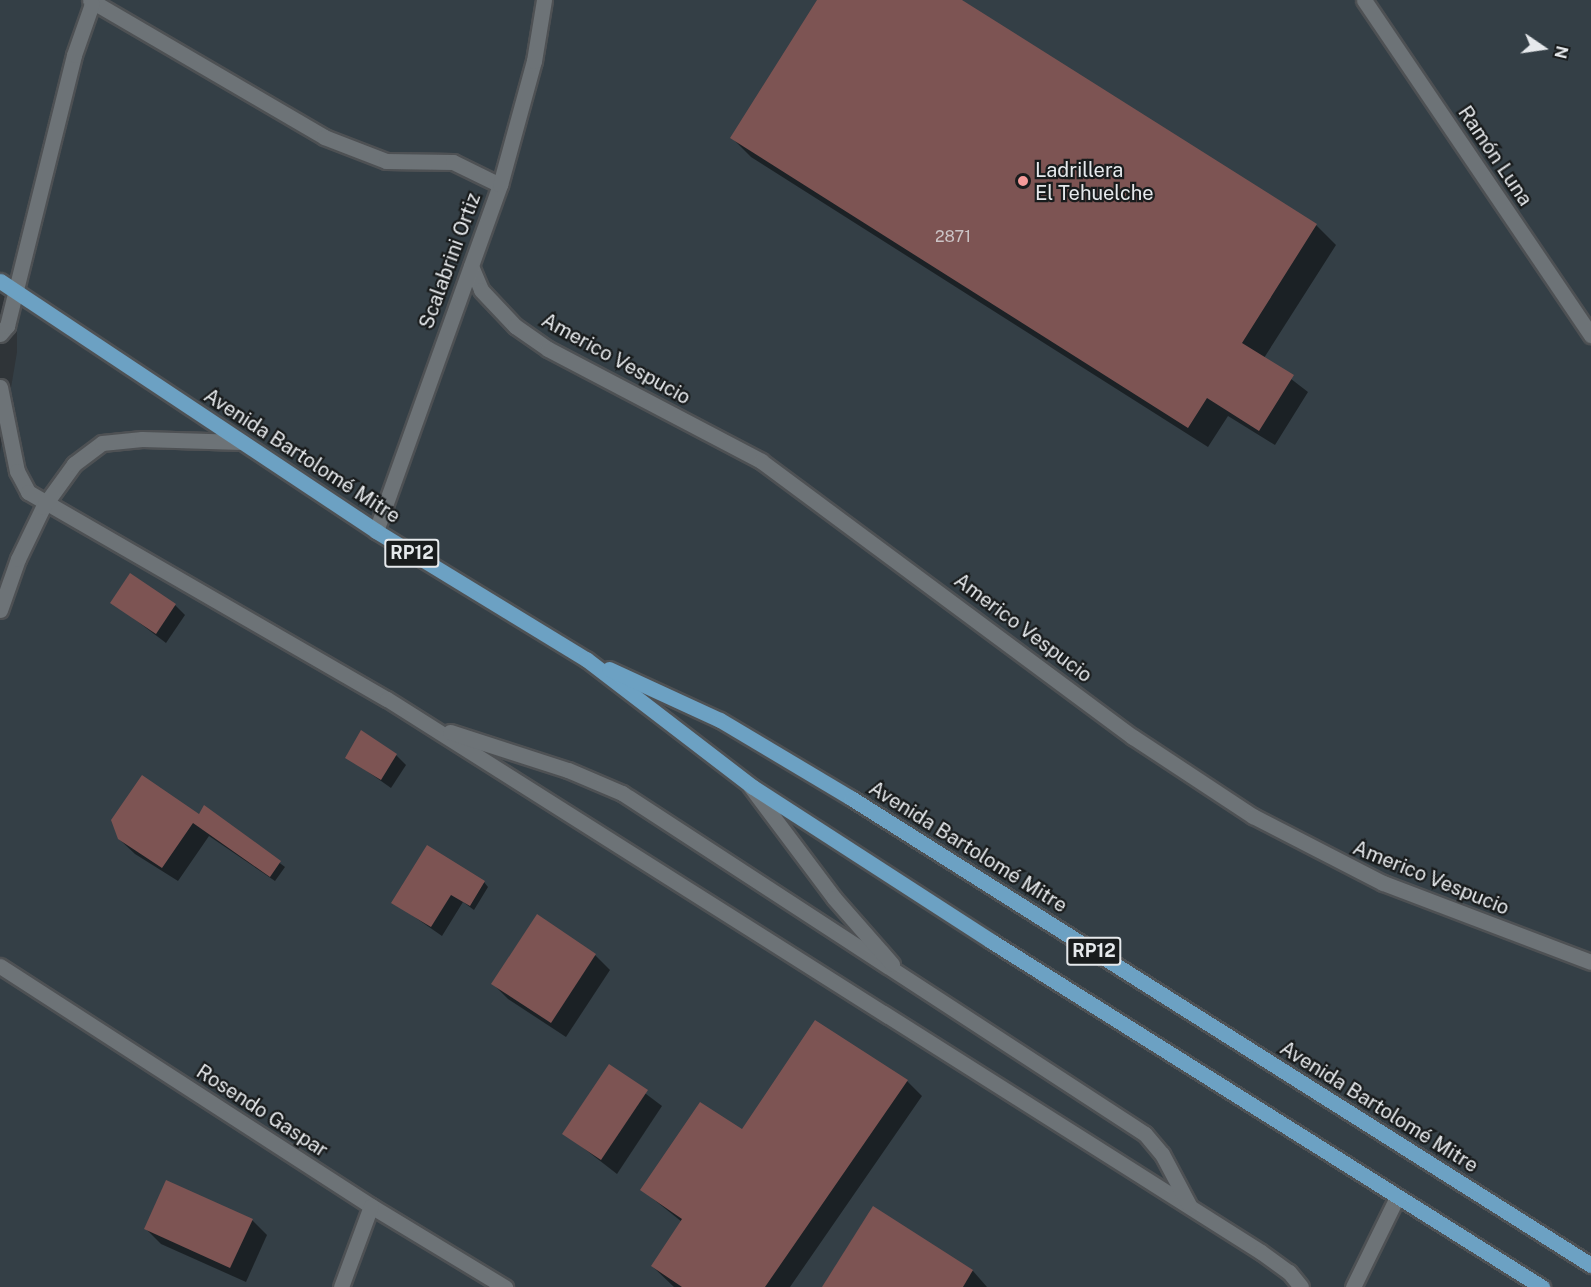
<!DOCTYPE html>
<html>
<head>
<meta charset="utf-8">
<style>
  body { margin:0 }
  #map { position:relative; width:1591px; height:1287px; overflow:hidden; background:#2f3438; font-family:"Public Sans",sans-serif }
  div>[style] { position:absolute }
  .built>* { inset:0; background:#343f46 }
  .shadow>* { inset:0; background:#0007 }
  .building>* { inset:0; background:#7d5453 }
  .roads { filter:drop-shadow(2px 0 #4e5154) drop-shadow(-2px 0 #4e5154) drop-shadow(0 2px #4e5154) drop-shadow(0 -2px #4e5154) }
  .minor>* { height:15px; margin:-7.5px; padding:0 7.5px; transform-origin:7.5px; border-radius:7.5px; background:#6d7377 }
  .tertiary>* { height:15px; margin:-7.5px; padding:0 7.5px; transform-origin:7.5px; border-radius:7.5px; background:#6d7377 }
  .primary>* { height:15px; margin:-7.5px; padding:0 7.5px; transform-origin:7.5px; border-radius:7.5px; background:#6ca1c3 }
  .dots>* { width:16px; height:16px; translate:-50% -50%; box-sizing:border-box; border:3px solid #191c1d; border-radius:50% }
  span { translate:-50% -50%; white-space:nowrap; text-align:center; line-height:1.15; -webkit-text-stroke:4.5px #191c1d; paint-order:stroke }
  .number-label { font-size:16px; color:#ccc4c6 }
  .number-label span { -webkit-text-stroke-width:0 }
  .shield-label span { padding:2px 4px; background:#191c1d; border:2px solid; border-radius:4px; -webkit-text-stroke-width:0 }
  .shield-label { font-size:18px; color:#e6e9ec; font-weight:700 }
  .street-label { font-size:20px; color:#e6e9ec }
  .poi-label { font-size:20px; color:#e6e9ec }
  .left { translate:0 -50%; text-align:left }
  .north { position:absolute; left:1513px; top:18px; width:60px; height:60px; -webkit-text-stroke:4px #191c1d; paint-order:stroke; rotate:103deg; font-size:16px; font-weight:700; line-height:24px; text-align:center; color:#e6e9ec }
  .north::after { content:''; display:block; margin:auto; width:21px; height:27px; background:#e6e9ec; clip-path:polygon(50% 0,100% 100%,50% 72%,0 100%) }
</style>
</head>
<body>
<div id="map">
  <div class="built">
    <div style="clip-path:polygon(0 0,1591px 0,1591px 1287px,0 1287px,0 453px,17px 352px,17px 292px,0 281px)"></div>
  </div>
  <div class="shadow">
    <div style="clip-path:polygon(818px 0,960px 0,1316px 225px,1336px 245px,1264px 358px,1308px 392px,1275px 445px,1228px 416px,1208px 447px,751px 157px,732px 138px)"></div>
    <div style="clip-path:polygon(112px 602px,175px 605px,185px 615px,166px 643px)"></div>
    <div style="clip-path:polygon(396px 755px,406px 765px,391px 788px,347px 757px)"></div>
    <div style="clip-path:polygon(205px 807px,285px 867px,275px 881px,209px 836px,178px 881px,135px 854px,119px 839px,199px 816px)"></div>
    <div style="clip-path:polygon(484px 882px,488px 887px,474px 910px,463px 902px,442px 936px,393px 902px)"></div>
    <div style="clip-path:polygon(595px 955px,610px 970px,566px 1037px,508px 999px,493px 984px)"></div>
    <div style="clip-path:polygon(815px 1022px,907px 1081px,922px 1096px,790px 1287px,674px 1287px,652px 1266px,682px 1222px,642px 1190px,743px 1131px)"></div>
    <div style="clip-path:polygon(609px 1066px,662px 1106px,617px 1174px,564px 1133px)"></div>
    <div style="clip-path:polygon(874px 1208px,973px 1271px,987px 1287px,824px 1287px)"></div>
    <div style="clip-path:polygon(252px 1220px,267px 1235px,246px 1282px,161px 1244px,146px 1229px)"></div>
  </div>
  <div class="building">
    <div style="clip-path:polygon(817px 0,962px 0,1317px 224px,1242px 343px,1294px 375px,1259px 431px,1207px 398px,1188px 428px,730px 138px)"></div>
    <div style="clip-path:polygon(130px 573px,176px 604px,156px 634px,110px 603px)"></div>
    <div style="clip-path:polygon(361px 730px,397px 754px,381px 780px,345px 758px)"></div>
    <div style="clip-path:polygon(142px 775px,199px 814px,204px 805px,281px 861px,270px 877px,193px 823px,162px 868px,118px 839px,111px 820px)"></div>
    <div style="clip-path:polygon(427px 845px,485px 881px,470px 906px,451px 895px,431px 927px,391px 903px)"></div>
    <div style="clip-path:polygon(537px 914px,596px 954px,551px 1023px,491px 984px)"></div>
    <div style="clip-path:polygon(815px 1020px,908px 1080px,765px 1287px,682px 1287px,651px 1266px,682px 1219px,640px 1190px,700px 1102px,742px 1129px)"></div>
    <div style="clip-path:polygon(609px 1064px,648px 1090px,601px 1160px,562px 1134px)"></div>
    <div style="clip-path:polygon(166px 1180px,253px 1219px,230px 1268px,144px 1229px)"></div>
    <div style="clip-path:polygon(873px 1206px,973px 1270px,963px 1287px,822px 1287px)"></div>
  </div>
  <div class="roads">
    <div class="minor">
      <div style="left:90px;top:0;width:271px;rotate:30.3deg"></div>
      <div style="left:324px;top:137px;width:66px;rotate:21.2deg"></div>
      <div style="left:386px;top:161px;width:67px;rotate:0.9deg"></div>
      <div style="left:453px;top:162px;width:52px;rotate:26.1deg"></div>
      <div style="left:1364px;top:0;width:405px;rotate:55.9deg"></div>
      <div style="left:471px;top:266px;width:26px;rotate:67deg"></div>
      <div style="left:481px;top:290px;width:50px;rotate:46.6deg"></div>
      <div style="left:515px;top:326px;width:40px;rotate:34.9deg"></div>
      <div style="left:548px;top:349px;width:241px;rotate:27.7deg"></div>
      <div style="left:761px;top:461px;width:463px;rotate:36.6deg"></div>
      <div style="left:1133px;top:737px;width:144px;rotate:33.4deg"></div>
      <div style="left:1253px;top:816px;width:146px;rotate:27.3deg"></div>
      <div style="left:1383px;top:883px;width:222px;rotate:20.8deg"></div>
      <div style="left:0;top:334px;width:11px;rotate:-49deg"></div>
      <div style="left:7px;top:326px;width:279px;rotate:-76.1deg"></div>
      <div style="left:74px;top:55px;width:54px;rotate:-70.6deg"></div>
      <div style="left:0;top:387px;width:86px;rotate:78.6deg"></div>
      <div style="left:17px;top:471px;width:24px;rotate:62deg"></div>
      <div style="left:28px;top:492px;width:414px;rotate:30deg"></div>
      <div style="left:387px;top:699px;width:1034px;rotate:32.32deg"></div>
      <div style="left:1261px;top:1252px;width:34px;rotate:36deg"></div>
      <div style="left:1289px;top:1272px;width:19px;rotate:51deg"></div>
      <div style="left:376px;top:531px;width:368px;rotate:-70.3deg"></div>
      <div style="left:500px;top:185px;width:129px;rotate:-74.7deg"></div>
      <div style="left:534px;top:61px;width:62px;rotate:-80.7deg"></div>
      <div style="left:0;top:610px;width:54px;rotate:-70.6deg"></div>
      <div style="left:18px;top:559px;width:58px;rotate:-64.3deg"></div>
      <div style="left:43px;top:507px;width:53px;rotate:-54.2deg"></div>
      <div style="left:74px;top:464px;width:35px;rotate:-37deg"></div>
      <div style="left:102px;top:443px;width:40px;rotate:-5.7deg"></div>
      <div style="left:142px;top:439px;width:100px;rotate:1.7deg"></div>
      <div style="left:450px;top:732px;width:124px;rotate:17.9deg"></div>
      <div style="left:568px;top:770px;width:59px;rotate:23.1deg"></div>
      <div style="left:622px;top:793px;width:624px;rotate:33.1deg"></div>
      <div style="left:1145px;top:1134px;width:26px;rotate:50deg"></div>
      <div style="left:1162px;top:1154px;width:58px;rotate:62.1deg"></div>
      <div style="left:750px;top:786px;width:140px;rotate:53.1deg"></div>
      <div style="left:834px;top:898px;width:88px;rotate:48.7deg"></div>
      <div style="left:0;top:966px;width:442px;rotate:32.9deg"></div>
      <div style="left:371px;top:1206px;width:157px;rotate:31.2deg"></div>
      <div style="left:341px;top:1287px;width:86px;rotate:-69.7deg"></div>
    </div>
    <div class="tertiary">
      <div style="left:1353px;top:1287px;width:100px;rotate:-63.9deg"></div>
    </div>
    <div class="primary">
      <div style="left:0;top:281px;width:452px;rotate:33.6deg"></div>
      <div style="left:376px;top:531px;width:246px;rotate:31.4deg"></div>
      <div style="left:586px;top:659px;width:210px;rotate:37.5deg"></div>
      <div style="left:753px;top:787px;width:283px;rotate:32.9deg"></div>
      <div style="left:991px;top:941px;width:651px;rotate:32.13deg"></div>
      <div style="left:609px;top:669px;width:122px;rotate:24.7deg"></div>
      <div style="left:720px;top:720px;width:152px;rotate:30.8deg"></div>
      <div style="left:851px;top:798px;width:875px;rotate:32.26deg"></div>
    </div>
  </div>
  <div class="dots">
    <div style="left:1023px;top:181px;background:#f59b9a"></div>
  </div>
  <div class="number-label">
    <span style="left:953px;top:237px">2871</span>
  </div>
  <div class="shield-label">
    <span style="left:412px;top:553px">RP12</span>
    <span style="left:1094px;top:951px">RP12</span>
  </div>
  <div class="street-label">
    <span style="left:1495px;top:156px;rotate:56deg">Ramón Luna</span>
    <span style="left:450px;top:261px;rotate:-70deg">Scalabrini Ortiz</span>
    <span style="left:616px;top:359px;rotate:29deg">Americo Vespucio</span>
    <span style="left:302px;top:456px;rotate:33deg">Avenida Bartolomé Mitre</span>
    <span style="left:1023px;top:628px;rotate:37deg">Americo Vespucio</span>
    <span style="left:968px;top:847px;rotate:32deg">Avenida Bartolomé Mitre</span>
    <span style="left:1431px;top:878px;rotate:22deg">Americo Vespucio</span>
    <span style="left:1379px;top:1107px;rotate:32deg">Avenida Bartolomé Mitre</span>
    <span style="left:262px;top:1111px;rotate:33deg">Rosendo Gaspar</span>
  </div>
  <div class="poi-label">
    <span class="left" style="left:1035px;top:182px">Ladrillera<br>El Tehuelche</span>
  </div>
  <div class="north">N</div>
</div>
</body>
</html>
